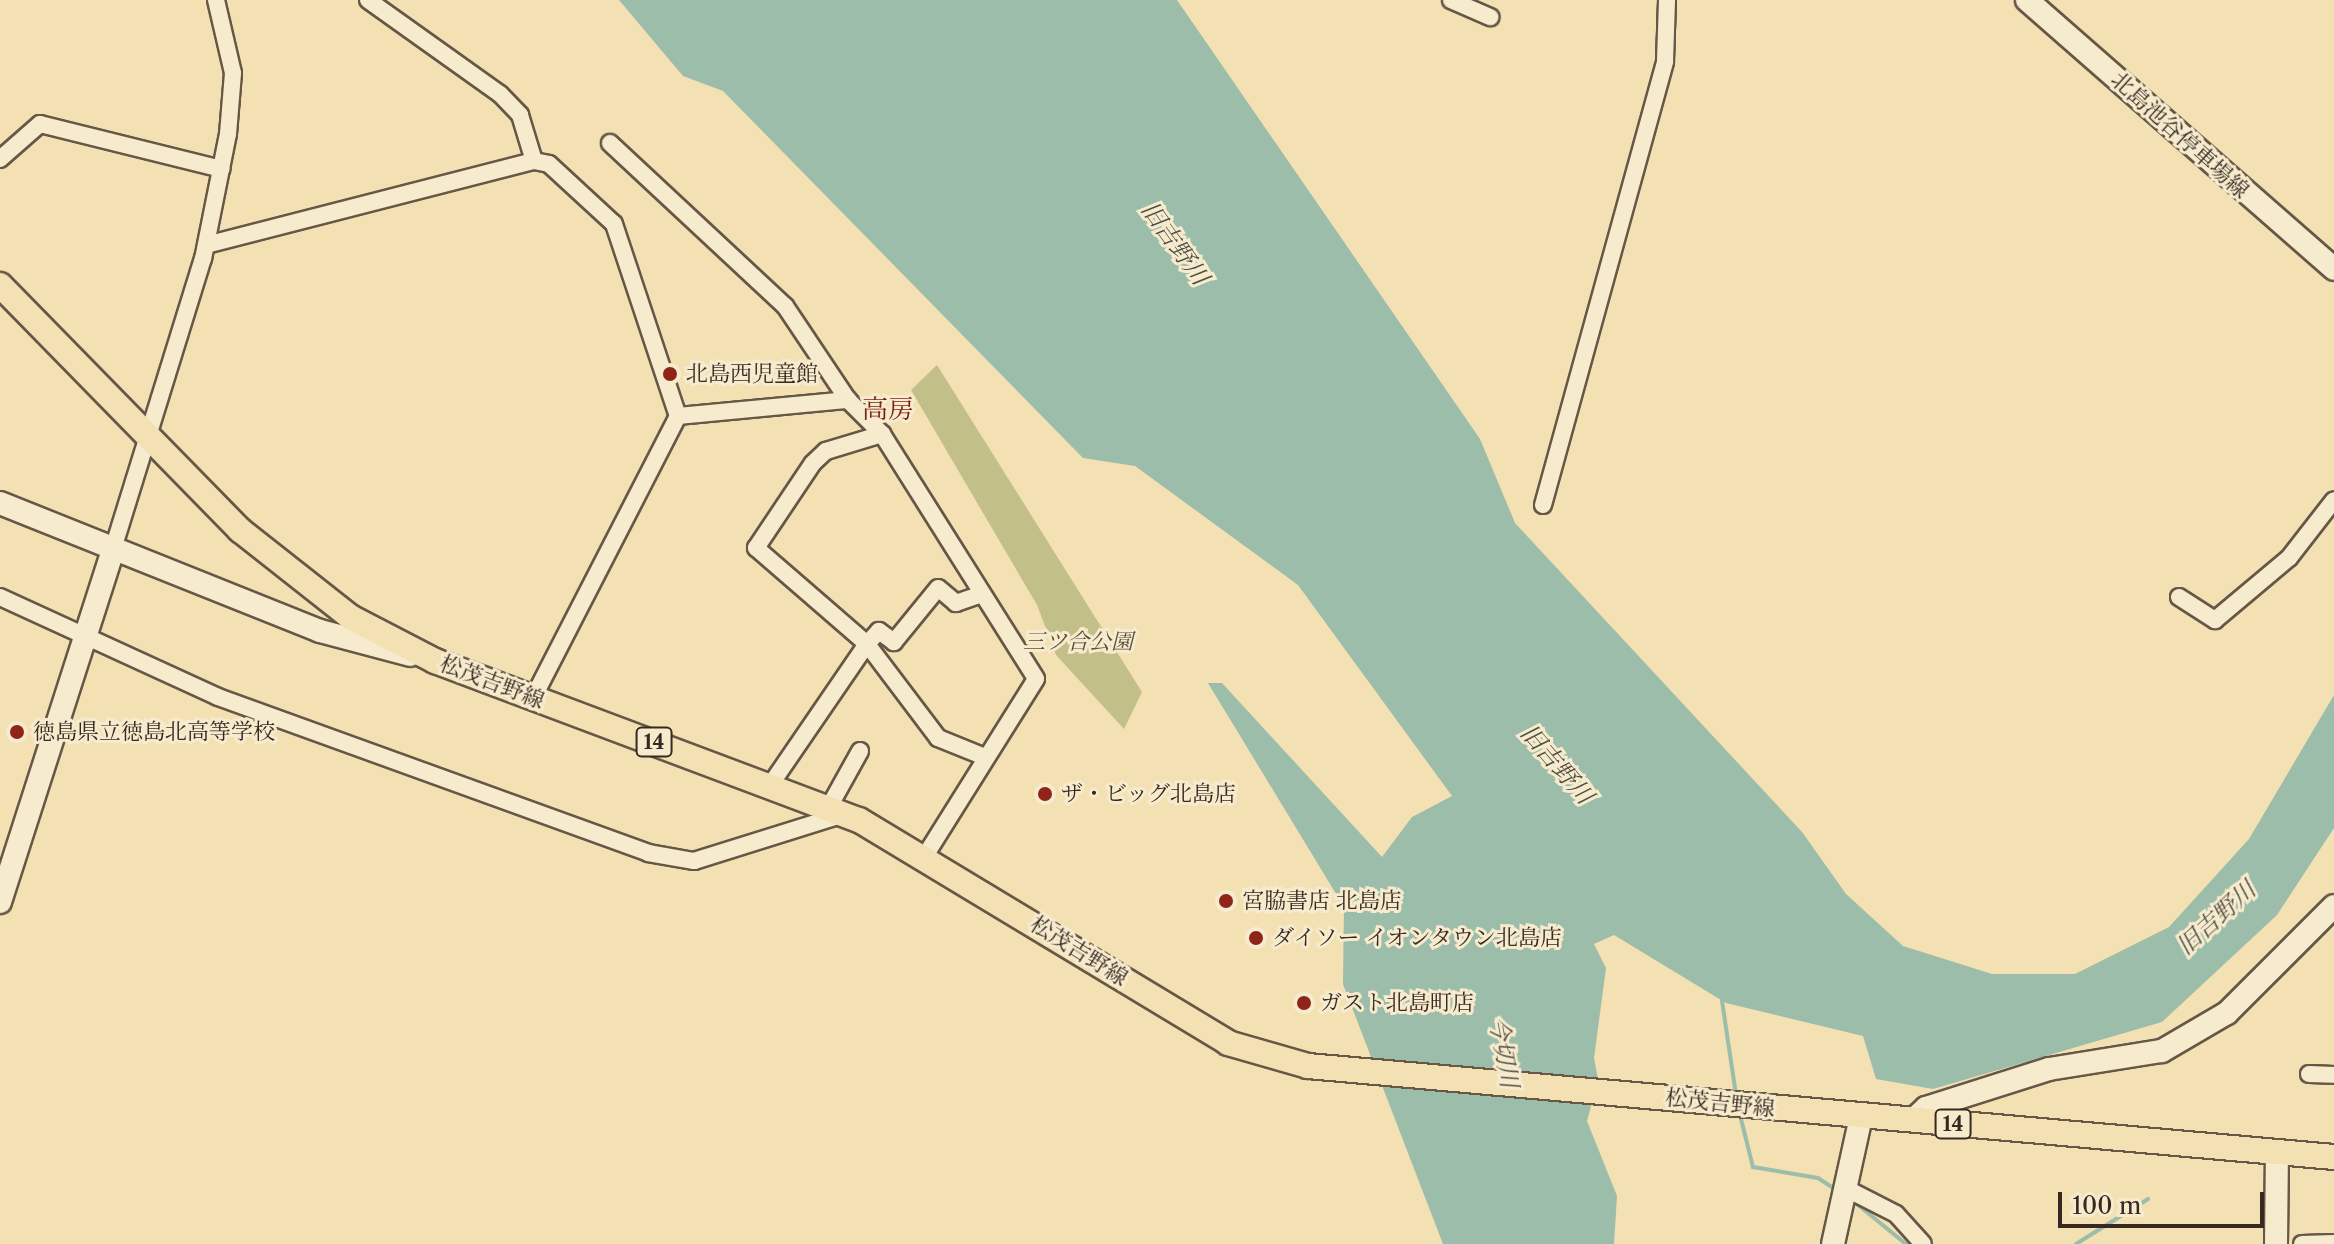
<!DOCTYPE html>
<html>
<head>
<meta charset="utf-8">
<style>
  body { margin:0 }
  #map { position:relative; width:2334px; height:1244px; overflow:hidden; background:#f3e0b3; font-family:"Libre Caslon Text","Noto Serif JP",serif }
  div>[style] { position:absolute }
  .green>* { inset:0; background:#c2c088 }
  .water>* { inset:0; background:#9bbdaa }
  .stream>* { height:4px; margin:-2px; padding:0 2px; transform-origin:2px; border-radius:2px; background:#9bbdaa }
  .roads { filter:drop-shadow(2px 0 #665746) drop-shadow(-2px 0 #665746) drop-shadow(0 2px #665746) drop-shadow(0 -2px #665746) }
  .street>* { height:16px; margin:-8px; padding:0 8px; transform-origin:8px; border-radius:8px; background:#f7ebce }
  .secondary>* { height:22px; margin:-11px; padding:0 11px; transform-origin:11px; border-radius:11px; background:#f7ebce }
  .primary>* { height:24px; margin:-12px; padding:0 12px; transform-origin:12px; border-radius:12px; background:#f3e0b3 }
  .dots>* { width:22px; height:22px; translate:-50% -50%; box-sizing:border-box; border:4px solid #f7ebce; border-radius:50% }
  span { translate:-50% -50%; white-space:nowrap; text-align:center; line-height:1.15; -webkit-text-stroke:6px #f7ebce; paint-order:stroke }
  .shield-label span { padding:2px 6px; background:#f7ebce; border:2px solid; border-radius:6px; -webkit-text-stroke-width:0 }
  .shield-label { font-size:20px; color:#372922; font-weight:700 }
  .street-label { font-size:22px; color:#372922 }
  .poi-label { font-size:22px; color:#372922 }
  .left { translate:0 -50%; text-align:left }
  .park-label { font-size:22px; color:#5a4f3c; font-style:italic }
  .water-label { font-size:24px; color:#504e44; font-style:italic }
  .quarter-label { font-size:26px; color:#7a1f14 }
  .scale { position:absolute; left:2058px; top:1192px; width:206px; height:36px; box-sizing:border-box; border:4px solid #372922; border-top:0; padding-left:10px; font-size:24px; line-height:28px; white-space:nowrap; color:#372922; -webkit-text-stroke:6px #f7ebce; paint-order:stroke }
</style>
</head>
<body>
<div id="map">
  <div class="green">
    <div style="clip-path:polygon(937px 365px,1142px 692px,1124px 729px,1056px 655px,1037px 605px,911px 390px)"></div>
  </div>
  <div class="water">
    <div style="clip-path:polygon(619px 0,1177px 0,1480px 439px,1515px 523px,1802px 832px,1846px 894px,1903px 946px,1992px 974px,2075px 974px,2169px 927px,2249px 839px,2334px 695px,2334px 828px,2277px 915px,2162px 1022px,1933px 1089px,1876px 1079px,1863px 1036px,1726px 1003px,1614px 935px,1594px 944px,1606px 968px,1594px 1058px,1598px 1079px,1587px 1121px,1617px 1196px,1614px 1244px,1443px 1244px,1343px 984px,1344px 907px,1208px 683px,1222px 683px,1382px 857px,1412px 817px,1452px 796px,1298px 585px,1135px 466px,1083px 458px,723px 91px,683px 76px)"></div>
  </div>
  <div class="stream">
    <div style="left:1722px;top:1001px;width:95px;rotate:81.5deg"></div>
    <div style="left:1739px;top:1111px;width:58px;rotate:76deg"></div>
    <div style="left:1753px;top:1167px;width:66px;rotate:9.6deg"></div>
    <div style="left:1818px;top:1178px;width:24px;rotate:33deg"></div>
    <div style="left:1852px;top:1200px;width:70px;rotate:39.2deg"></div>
    <div style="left:2076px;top:1244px;width:85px;rotate:-32deg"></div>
  </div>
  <div class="roads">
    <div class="street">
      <div style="left:368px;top:0;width:162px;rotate:35.5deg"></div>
      <div style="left:500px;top:94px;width:29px;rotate:46deg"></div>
      <div style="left:520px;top:115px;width:48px;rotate:73.1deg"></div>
      <div style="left:1451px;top:0;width:43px;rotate:23.6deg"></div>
      <div style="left:610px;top:143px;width:239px;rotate:43deg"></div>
      <div style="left:785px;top:306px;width:113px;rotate:56.2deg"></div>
      <div style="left:848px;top:400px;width:48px;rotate:45deg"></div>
      <div style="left:882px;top:434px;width:289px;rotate:57.8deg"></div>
      <div style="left:1036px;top:679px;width:209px;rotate:122.1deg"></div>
      <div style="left:0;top:159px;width:53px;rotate:-41.2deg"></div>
      <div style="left:40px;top:124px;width:187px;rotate:13.9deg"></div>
      <div style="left:206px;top:245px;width:339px;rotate:-14.4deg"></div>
      <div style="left:534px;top:161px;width:15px;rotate:11deg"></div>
      <div style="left:549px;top:164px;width:88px;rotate:42.7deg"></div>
      <div style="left:614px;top:224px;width:202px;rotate:71.6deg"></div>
      <div style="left:678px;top:416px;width:317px;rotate:117.2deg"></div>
      <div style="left:678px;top:416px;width:171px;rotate:-5.4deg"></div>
      <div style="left:1543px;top:505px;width:460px;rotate:-74.6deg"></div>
      <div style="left:1665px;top:61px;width:61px;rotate:-88.1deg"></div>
      <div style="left:113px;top:549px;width:304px;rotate:-72.8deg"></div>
      <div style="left:203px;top:259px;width:127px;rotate:-78.7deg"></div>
      <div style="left:228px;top:134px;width:61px;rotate:-85.3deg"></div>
      <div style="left:233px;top:73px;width:75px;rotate:-103.1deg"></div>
      <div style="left:982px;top:594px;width:28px;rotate:161deg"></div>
      <div style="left:956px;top:603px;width:23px;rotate:-140deg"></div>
      <div style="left:938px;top:588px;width:70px;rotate:129.2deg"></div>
      <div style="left:894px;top:642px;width:19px;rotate:-144deg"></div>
      <div style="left:879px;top:631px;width:18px;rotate:133deg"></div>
      <div style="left:867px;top:644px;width:118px;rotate:52.9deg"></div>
      <div style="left:938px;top:738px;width:51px;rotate:22deg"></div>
      <div style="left:0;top:597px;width:240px;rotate:24.6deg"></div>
      <div style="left:218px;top:697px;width:457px;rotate:19.9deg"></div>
      <div style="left:648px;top:853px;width:47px;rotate:9.9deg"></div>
      <div style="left:694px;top:861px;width:157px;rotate:-17.4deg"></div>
      <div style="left:2179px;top:597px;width:43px;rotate:32.6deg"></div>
      <div style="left:2215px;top:620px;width:97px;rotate:-40deg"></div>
      <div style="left:2289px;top:558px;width:73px;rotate:-52.2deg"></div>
      <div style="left:771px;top:784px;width:170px;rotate:-55.6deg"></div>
      <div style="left:867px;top:644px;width:147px;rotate:-139.1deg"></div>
      <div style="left:756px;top:548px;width:102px;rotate:-56.2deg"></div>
      <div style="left:813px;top:463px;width:18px;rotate:-43deg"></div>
      <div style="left:826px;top:451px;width:59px;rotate:-16.9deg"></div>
      <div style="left:829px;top:807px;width:64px;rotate:-61deg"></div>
      <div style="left:2309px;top:1074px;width:25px;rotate:2deg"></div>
      <div style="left:1845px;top:1188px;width:57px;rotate:27deg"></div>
      <div style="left:1896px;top:1214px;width:40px;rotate:48deg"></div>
      <div style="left:2302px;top:1244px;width:32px;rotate:-2deg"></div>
    </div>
    <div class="secondary">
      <div style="left:2027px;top:0;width:408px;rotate:41.2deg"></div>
      <div style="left:0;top:503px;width:345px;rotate:21.8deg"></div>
      <div style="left:320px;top:631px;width:93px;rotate:14.9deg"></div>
      <div style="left:0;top:902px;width:371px;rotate:-72.2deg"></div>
      <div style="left:1913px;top:1120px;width:18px;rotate:-43deg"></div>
      <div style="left:1926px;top:1108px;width:129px;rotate:-17.6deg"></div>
      <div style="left:2049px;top:1069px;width:114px;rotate:-9.1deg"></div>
      <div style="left:2162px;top:1051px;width:75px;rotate:-30.3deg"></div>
      <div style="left:2227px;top:1013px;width:151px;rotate:-45deg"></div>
      <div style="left:1833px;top:1244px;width:130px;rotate:-77.6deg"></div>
      <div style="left:2276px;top:1244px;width:92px;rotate:-89.4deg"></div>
    </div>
    <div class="primary">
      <div style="left:0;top:285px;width:343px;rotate:45.6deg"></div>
      <div style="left:240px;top:530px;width:140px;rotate:38.3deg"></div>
      <div style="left:350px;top:617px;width:96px;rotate:27.4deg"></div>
      <div style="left:435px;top:661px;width:453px;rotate:20.6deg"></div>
      <div style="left:859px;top:820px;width:431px;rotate:31.1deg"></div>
      <div style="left:1228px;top:1043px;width:83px;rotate:16deg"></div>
      <div style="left:1308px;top:1066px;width:1030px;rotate:5.07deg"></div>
    </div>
  </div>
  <div class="dots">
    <div style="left:670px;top:374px;background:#8f2418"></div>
    <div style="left:17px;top:732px;background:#8f2418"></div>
    <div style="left:1045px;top:794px;background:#8f2418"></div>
    <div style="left:1226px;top:901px;background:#8f2418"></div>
    <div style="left:1256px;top:938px;background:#8f2418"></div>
    <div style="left:1304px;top:1003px;background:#8f2418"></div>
  </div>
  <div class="shield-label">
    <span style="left:654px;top:742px">14</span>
    <span style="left:1953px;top:1124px">14</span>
  </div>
  <div class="street-label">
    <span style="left:2180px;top:135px;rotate:42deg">北島池谷停車場線</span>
    <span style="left:492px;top:682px;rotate:21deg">松茂吉野線</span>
    <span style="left:1079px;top:951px;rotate:32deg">松茂吉野線</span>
    <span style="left:1720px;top:1103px;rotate:6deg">松茂吉野線</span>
  </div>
  <div class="poi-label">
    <span class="left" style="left:686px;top:374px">北島西児童館</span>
    <span class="left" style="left:33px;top:732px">徳島県立徳島北高等学校</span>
    <span class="left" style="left:1061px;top:794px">ザ・ビッグ北島店</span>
    <span class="left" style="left:1242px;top:901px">宮脇書店 北島店</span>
    <span class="left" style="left:1272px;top:938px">ダイソー イオンタウン北島店</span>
    <span class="left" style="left:1320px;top:1003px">ガスト北島町店</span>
  </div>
  <div class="park-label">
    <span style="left:1078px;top:642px">三ツ合公園</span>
  </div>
  <div class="water-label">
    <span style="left:1175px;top:243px;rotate:54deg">旧吉野川</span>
    <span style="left:1557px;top:764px;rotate:49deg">旧吉野川</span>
    <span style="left:2216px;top:918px;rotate:-42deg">旧吉野川</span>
    <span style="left:1504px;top:1052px;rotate:80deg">今切川</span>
  </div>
  <div class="quarter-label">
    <span style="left:888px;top:410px">高房</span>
  </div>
  <div class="scale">100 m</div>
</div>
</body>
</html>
